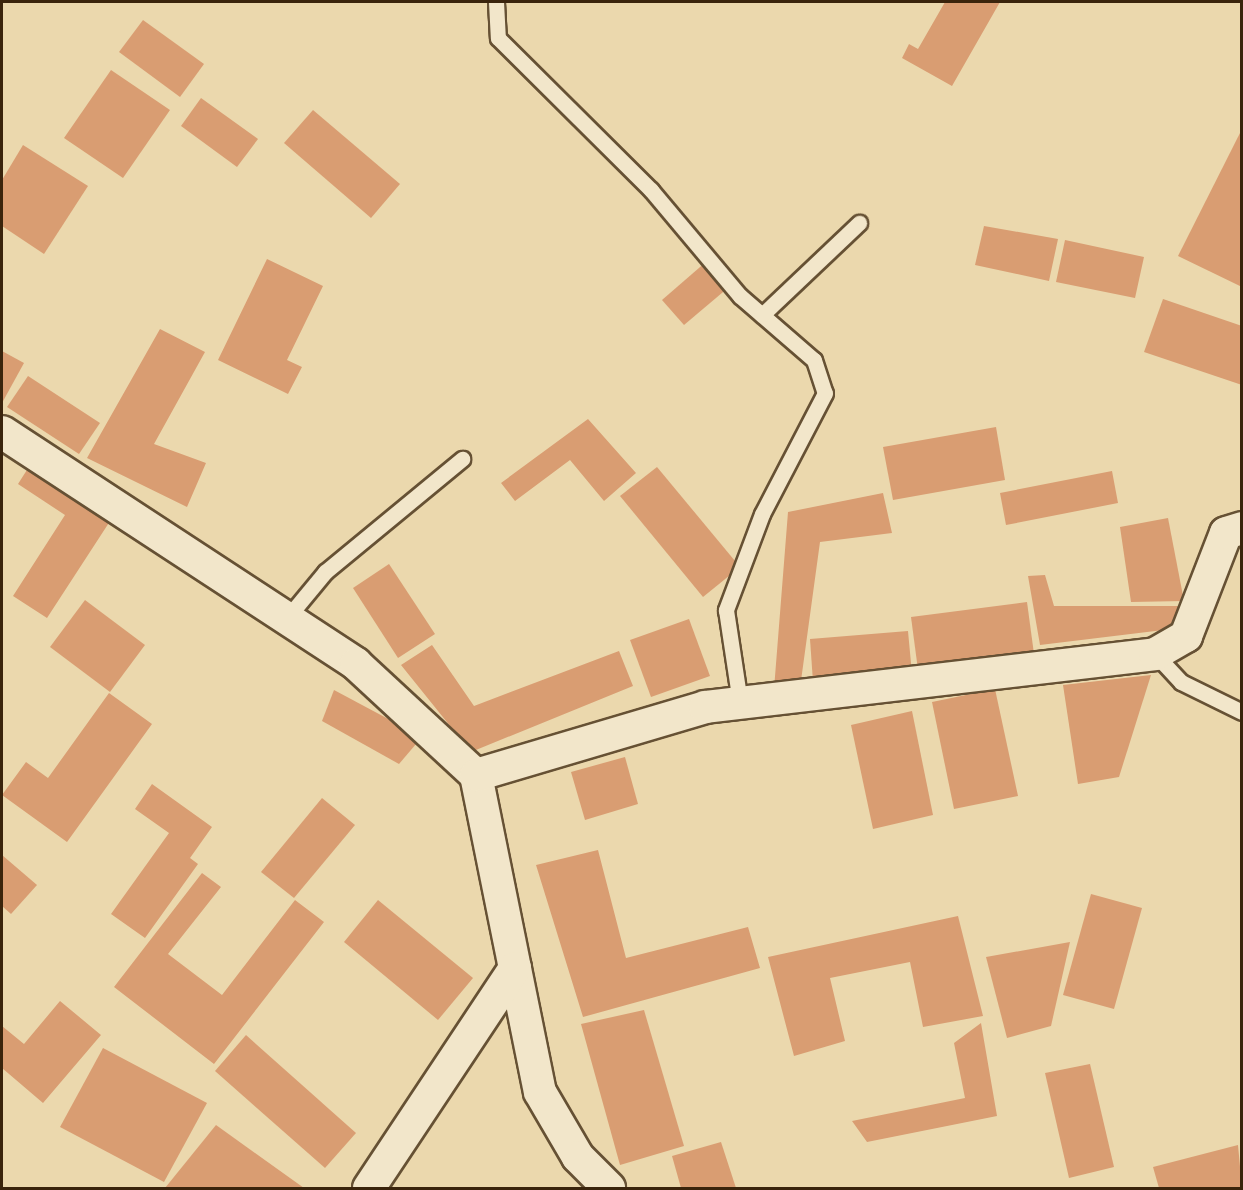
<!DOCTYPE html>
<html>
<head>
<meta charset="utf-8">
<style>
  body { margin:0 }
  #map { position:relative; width:1243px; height:1190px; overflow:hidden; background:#ebd8ad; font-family:"Old Standard TT",serif }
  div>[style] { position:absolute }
  .building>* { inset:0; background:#d99d72 }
  .roads { filter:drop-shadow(2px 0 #665134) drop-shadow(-2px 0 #665134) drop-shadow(0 2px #665134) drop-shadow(0 -2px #665134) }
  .service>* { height:15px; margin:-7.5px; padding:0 7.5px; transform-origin:7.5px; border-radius:7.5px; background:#f2e6ca }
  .minor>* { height:32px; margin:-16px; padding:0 16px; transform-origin:16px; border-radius:16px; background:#f2e6ca }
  span { translate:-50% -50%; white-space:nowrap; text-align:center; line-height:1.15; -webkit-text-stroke:4.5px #f2e6ca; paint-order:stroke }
  .frame { position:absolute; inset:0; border:3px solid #3a240c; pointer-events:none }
</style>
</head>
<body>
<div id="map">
  <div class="building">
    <div style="clip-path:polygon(945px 2px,1000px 2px,952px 86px,902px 58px,909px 44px,918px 49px)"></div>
    <div style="clip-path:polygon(143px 20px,204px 64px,180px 97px,119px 52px)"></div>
    <div style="clip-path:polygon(111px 70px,170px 110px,123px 178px,64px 138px)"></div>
    <div style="clip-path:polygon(201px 98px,258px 139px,237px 167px,181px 126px)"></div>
    <div style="clip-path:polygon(313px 110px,400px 184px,371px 218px,284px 143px)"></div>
    <div style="clip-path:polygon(1242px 129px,1242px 287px,1178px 256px)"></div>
    <div style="clip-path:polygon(23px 145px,88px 186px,44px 254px,2px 226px,2px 180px)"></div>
    <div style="clip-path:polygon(984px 226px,1058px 239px,1049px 281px,975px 265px)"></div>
    <div style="clip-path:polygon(1065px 240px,1144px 257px,1135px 298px,1056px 282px)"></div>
    <div style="clip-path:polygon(267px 259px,323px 286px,287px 360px,302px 367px,288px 394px,218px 360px)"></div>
    <div style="clip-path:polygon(707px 261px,729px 287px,684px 325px,662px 300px)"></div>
    <div style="clip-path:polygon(1163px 299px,1242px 326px,1242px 385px,1144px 352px)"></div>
    <div style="clip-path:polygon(160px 329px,205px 352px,154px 444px,206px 463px,187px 507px,87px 458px)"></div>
    <div style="clip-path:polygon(2px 351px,24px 363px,2px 403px)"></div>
    <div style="clip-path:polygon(28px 376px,100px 423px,79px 454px,7px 407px)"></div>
    <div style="clip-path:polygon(588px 419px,636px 473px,604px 501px,570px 460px,515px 501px,501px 483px)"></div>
    <div style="clip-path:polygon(996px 427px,1005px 480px,893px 500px,883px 447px)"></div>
    <div style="clip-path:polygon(32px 462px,114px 515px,47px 618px,13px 596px,65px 515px,18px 484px)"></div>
    <div style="clip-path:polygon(657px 467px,740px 567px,703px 597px,620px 496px)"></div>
    <div style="clip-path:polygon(1112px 471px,1118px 503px,1006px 525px,1000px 493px)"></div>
    <div style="clip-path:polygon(883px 493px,892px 533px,820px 542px,800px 688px,774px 689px,788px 512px)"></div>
    <div style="clip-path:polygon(1168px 518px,1184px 601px,1131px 602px,1120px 527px)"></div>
    <div style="clip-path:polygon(389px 564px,435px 634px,398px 658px,353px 588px)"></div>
    <div style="clip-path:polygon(1045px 575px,1054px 606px,1188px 606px,1180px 628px,1040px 645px,1028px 576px)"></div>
    <div style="clip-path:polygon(85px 600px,145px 645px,110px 692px,50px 647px)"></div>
    <div style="clip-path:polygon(1027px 602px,1034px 654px,918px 670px,911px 617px)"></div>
    <div style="clip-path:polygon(689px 619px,710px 676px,651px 697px,630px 640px)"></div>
    <div style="clip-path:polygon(908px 631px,912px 674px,813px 682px,810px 639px)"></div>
    <div style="clip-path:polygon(432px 645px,474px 706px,619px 651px,633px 686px,471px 752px,401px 665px)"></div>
    <div style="clip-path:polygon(1151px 675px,1119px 777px,1078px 784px,1063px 685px)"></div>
    <div style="clip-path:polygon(995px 689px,1018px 796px,954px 809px,932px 702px)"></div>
    <div style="clip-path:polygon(334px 690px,422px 737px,399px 764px,322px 721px)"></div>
    <div style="clip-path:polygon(109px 693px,152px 724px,67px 842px,2px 795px,26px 762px,48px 778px)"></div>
    <div style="clip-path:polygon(912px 711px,933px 815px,873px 829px,851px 725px)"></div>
    <div style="clip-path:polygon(625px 757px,638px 804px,585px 820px,571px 772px)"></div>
    <div style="clip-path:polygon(152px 784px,212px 827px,190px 858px,198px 864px,145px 938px,111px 914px,169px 833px,135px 809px)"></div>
    <div style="clip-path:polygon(322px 798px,355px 825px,294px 898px,261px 872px)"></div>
    <div style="clip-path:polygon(598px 850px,626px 958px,748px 927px,760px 968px,583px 1017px,536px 865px)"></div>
    <div style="clip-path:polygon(2px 855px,37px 885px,11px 914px,2px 906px)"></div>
    <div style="clip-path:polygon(202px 873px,221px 887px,168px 954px,222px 995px,295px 900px,324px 922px,214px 1064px,114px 987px)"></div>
    <div style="clip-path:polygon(1091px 894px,1142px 908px,1114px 1009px,1063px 995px)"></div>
    <div style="clip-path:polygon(378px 900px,473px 978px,438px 1020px,344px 942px)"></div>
    <div style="clip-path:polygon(958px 916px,983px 1016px,923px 1027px,910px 962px,830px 978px,845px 1041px,794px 1056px,768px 957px)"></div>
    <div style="clip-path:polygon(1070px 942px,1051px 1026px,1007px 1038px,986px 957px)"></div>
    <div style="clip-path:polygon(60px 1001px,101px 1035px,43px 1103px,2px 1068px,2px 1026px,24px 1044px)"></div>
    <div style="clip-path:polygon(644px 1010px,684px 1146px,620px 1165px,581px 1024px)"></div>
    <div style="clip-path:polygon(981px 1023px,997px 1116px,867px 1142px,852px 1121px,965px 1098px,954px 1043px)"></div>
    <div style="clip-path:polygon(246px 1035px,356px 1133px,325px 1168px,215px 1071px)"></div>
    <div style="clip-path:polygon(103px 1048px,207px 1103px,164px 1182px,60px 1127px)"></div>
    <div style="clip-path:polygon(1090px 1064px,1114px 1167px,1069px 1178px,1045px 1073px)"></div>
    <div style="clip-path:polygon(216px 1125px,304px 1188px,165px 1188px)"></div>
    <div style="clip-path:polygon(721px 1142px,736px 1188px,681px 1188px,672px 1156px)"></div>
    <div style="clip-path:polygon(1238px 1145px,1242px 1188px,1159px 1188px,1153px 1167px)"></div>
  </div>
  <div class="roads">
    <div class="service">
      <div style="left:496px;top:2px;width:36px;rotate:87deg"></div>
      <div style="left:498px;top:38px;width:216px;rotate:44.8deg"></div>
      <div style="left:651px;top:190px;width:138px;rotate:50deg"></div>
      <div style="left:740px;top:296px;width:98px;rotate:40.9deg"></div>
      <div style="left:814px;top:360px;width:35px;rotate:72deg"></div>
      <div style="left:825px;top:393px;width:136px;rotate:117.5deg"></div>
      <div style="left:762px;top:514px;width:103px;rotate:110.6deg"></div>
      <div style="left:726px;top:610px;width:94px;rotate:81.4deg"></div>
      <div style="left:762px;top:315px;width:134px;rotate:-43.5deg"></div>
      <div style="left:287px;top:618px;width:60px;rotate:-50.4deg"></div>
      <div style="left:325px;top:572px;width:178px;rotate:-39.5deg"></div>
      <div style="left:1155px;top:654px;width:38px;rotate:47deg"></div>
      <div style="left:1181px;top:682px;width:68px;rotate:26.2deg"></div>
    </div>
    <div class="minor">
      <div style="left:2px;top:432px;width:423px;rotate:33.2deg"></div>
      <div style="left:356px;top:664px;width:163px;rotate:42.8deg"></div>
      <div style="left:476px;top:775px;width:323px;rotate:78.6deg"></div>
      <div style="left:540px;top:1092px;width:75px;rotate:59.7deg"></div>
      <div style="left:578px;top:1157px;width:44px;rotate:45deg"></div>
      <div style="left:476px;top:775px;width:239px;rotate:-16.5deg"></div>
      <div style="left:705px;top:707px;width:453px;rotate:-6.7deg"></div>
      <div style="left:1155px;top:654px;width:36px;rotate:-30deg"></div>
      <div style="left:1186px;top:636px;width:110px;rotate:-68.8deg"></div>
      <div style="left:1226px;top:533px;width:17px;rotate:-17deg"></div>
      <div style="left:369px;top:1188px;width:264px;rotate:-56.4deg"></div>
    </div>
  </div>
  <div class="frame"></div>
</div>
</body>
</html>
